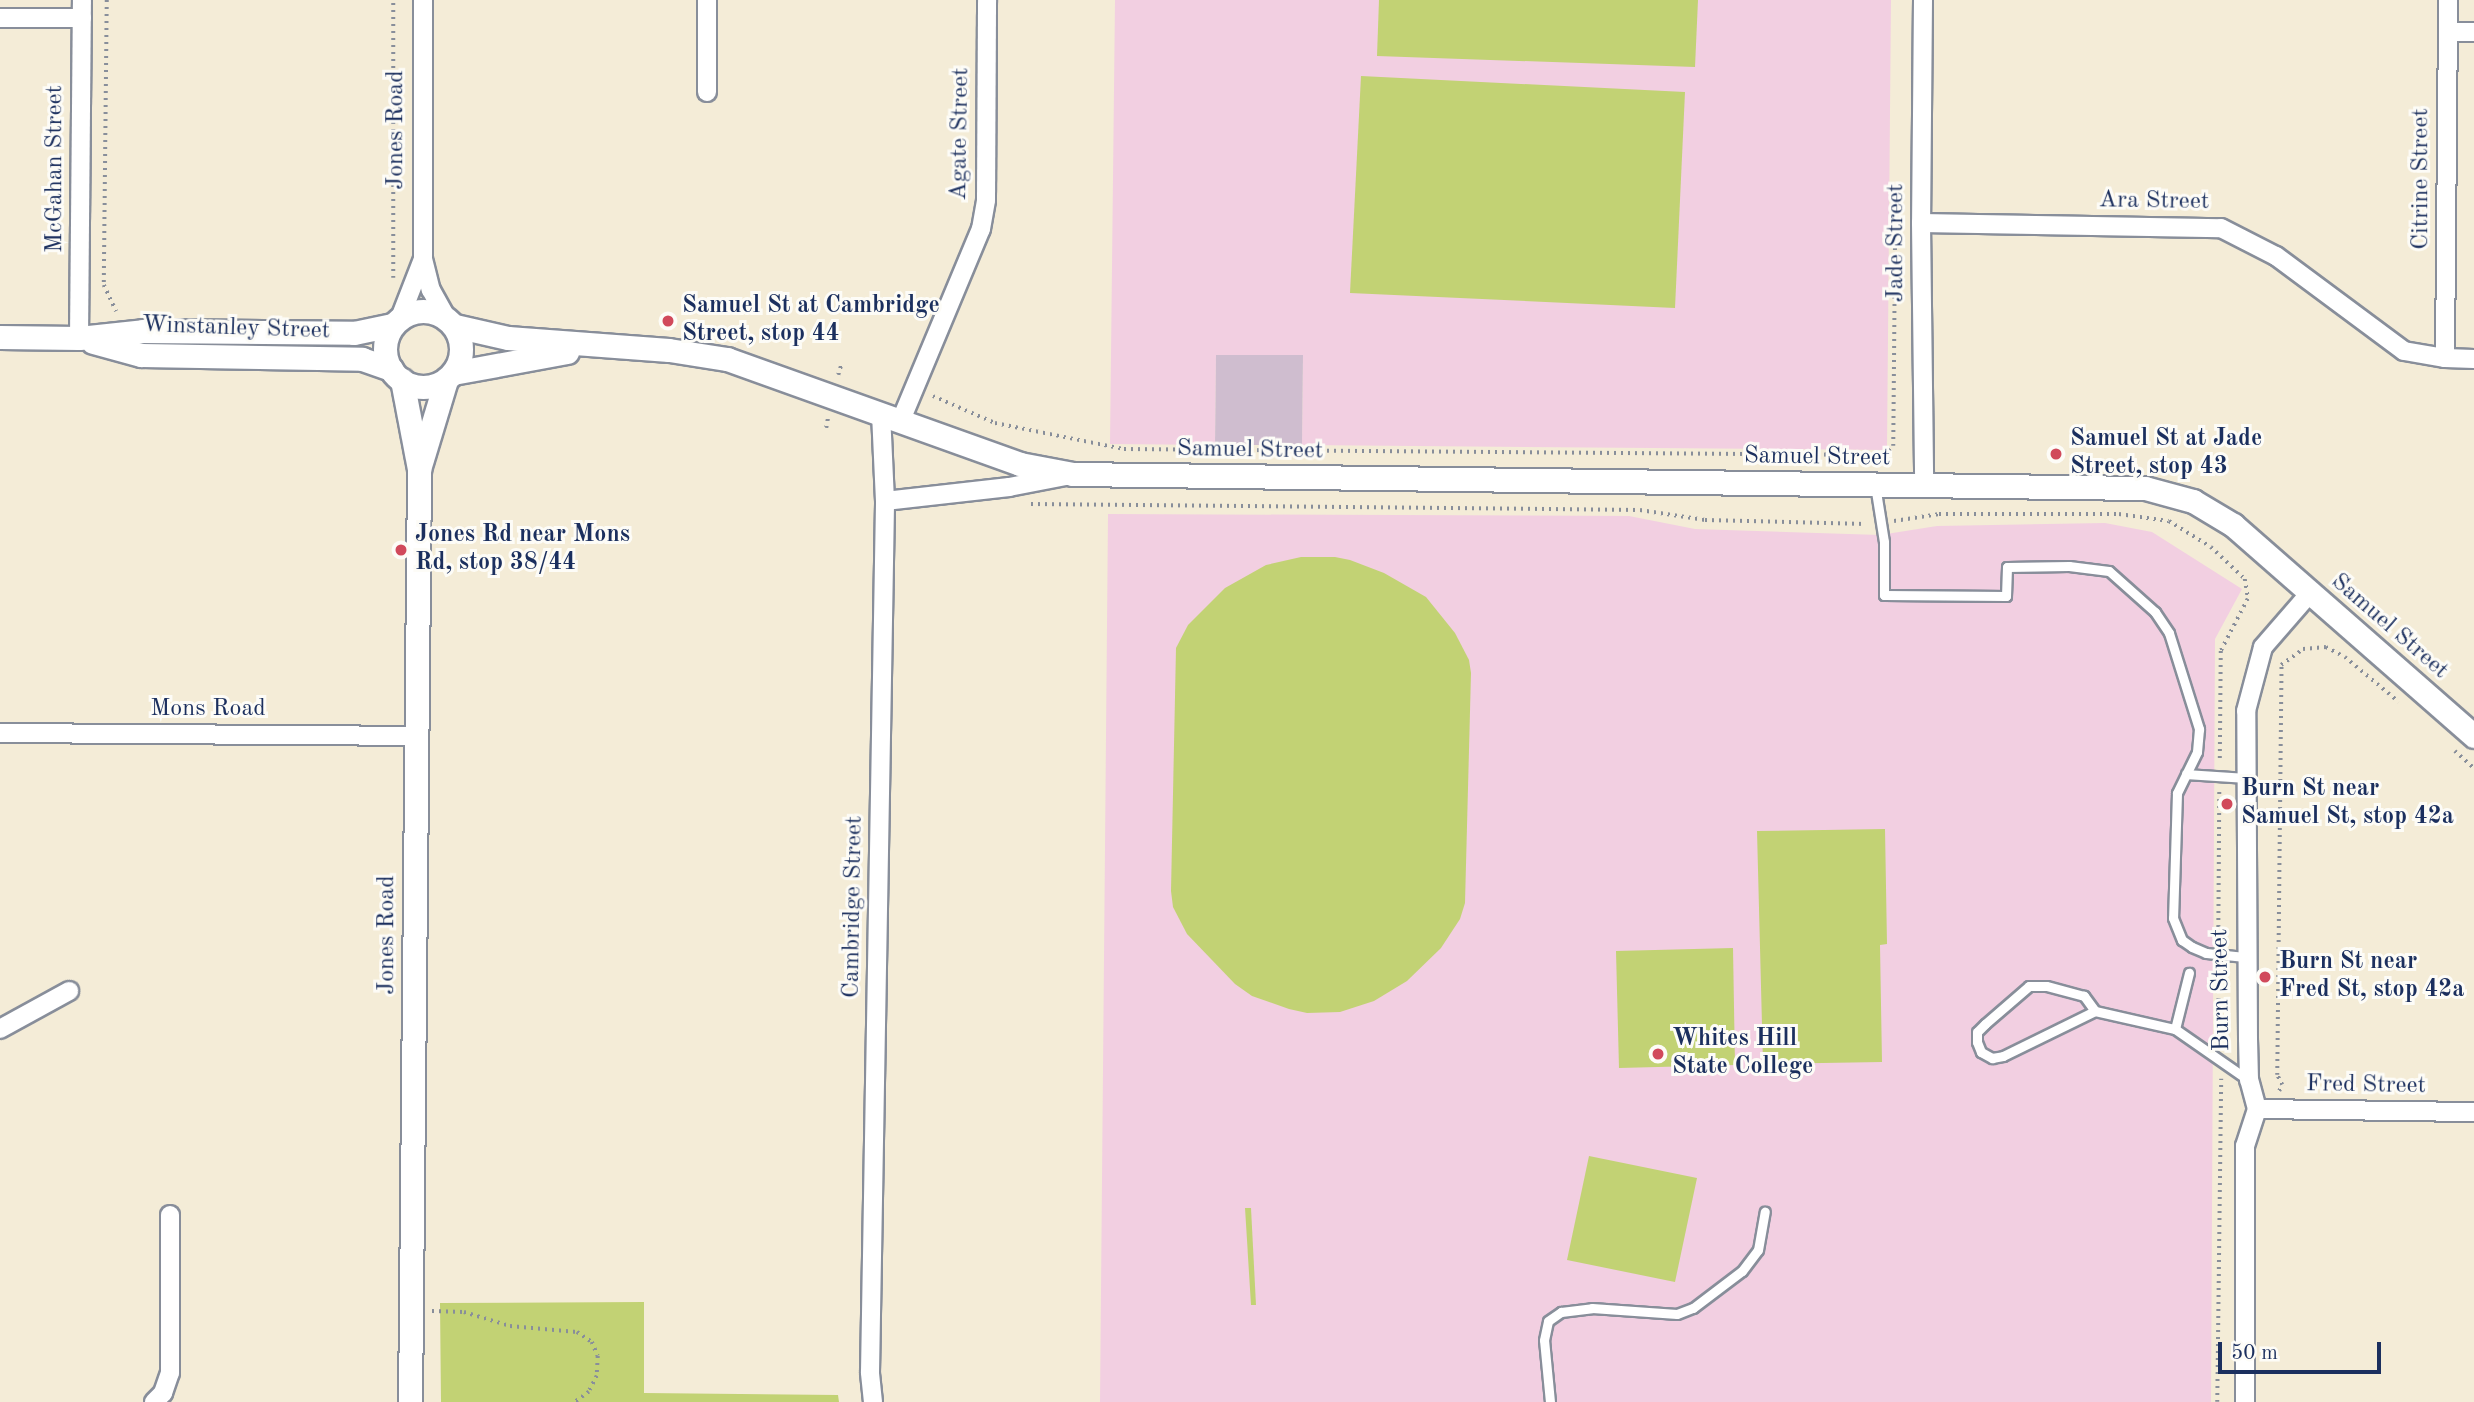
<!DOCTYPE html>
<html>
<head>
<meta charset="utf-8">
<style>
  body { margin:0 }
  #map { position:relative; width:2474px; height:1402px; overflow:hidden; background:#f4ecd7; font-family:"Old Standard TT",serif }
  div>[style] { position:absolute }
  .built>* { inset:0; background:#f2cfe1 }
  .industrial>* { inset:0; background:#cfbdcf }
  .green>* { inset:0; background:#c2d274 }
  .path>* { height:3.5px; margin-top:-1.75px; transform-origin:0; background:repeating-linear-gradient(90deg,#888e9a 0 2px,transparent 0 7px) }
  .roads { filter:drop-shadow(2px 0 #888e9a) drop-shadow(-2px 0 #888e9a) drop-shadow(0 2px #888e9a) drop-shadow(0 -2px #888e9a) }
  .service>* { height:9px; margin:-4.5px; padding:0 4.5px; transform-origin:4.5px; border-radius:4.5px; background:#fff }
  .minor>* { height:18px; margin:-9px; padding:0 9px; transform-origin:9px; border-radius:9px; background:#fff }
  .tertiary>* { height:23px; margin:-11.5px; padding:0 11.5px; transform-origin:11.5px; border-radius:11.5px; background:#fff }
  .tertiary>.ring { margin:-11.5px; padding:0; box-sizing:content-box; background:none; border:23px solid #fff; border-radius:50% }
  .dots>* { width:19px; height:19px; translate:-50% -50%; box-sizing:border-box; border:4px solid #fdfcf7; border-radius:50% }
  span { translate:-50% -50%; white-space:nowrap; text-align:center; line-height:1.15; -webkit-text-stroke:6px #fdfcf7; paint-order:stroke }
  .street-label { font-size:24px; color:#1b2f5e }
  .poi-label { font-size:24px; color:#1b2f5e; font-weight:700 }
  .left { translate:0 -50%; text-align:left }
  .scale { position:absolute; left:2218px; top:1342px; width:163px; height:32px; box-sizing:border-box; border:4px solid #1b2f5e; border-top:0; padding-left:9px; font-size:21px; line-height:24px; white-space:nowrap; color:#1b2f5e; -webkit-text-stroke:5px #fdfcf7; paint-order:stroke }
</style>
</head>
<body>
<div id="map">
  <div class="built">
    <div style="clip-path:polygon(1115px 0,1891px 0,1887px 450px,1302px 445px,1303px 356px,1216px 355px,1215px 445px,1110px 444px)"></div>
    <div style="clip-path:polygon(1108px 514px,1629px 516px,1695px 529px,1880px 535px,1937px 526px,2105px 523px,2152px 532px,2242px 589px,2215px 639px,2211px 1402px,1100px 1402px)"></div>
  </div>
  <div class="industrial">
    <div style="clip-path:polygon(1216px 355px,1303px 355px,1302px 445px,1215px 445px)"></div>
  </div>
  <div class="green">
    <div style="clip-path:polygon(1379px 0,1698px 0,1695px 67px,1377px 56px)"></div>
    <div style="clip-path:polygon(1361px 76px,1685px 92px,1675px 308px,1350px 293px)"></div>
    <div style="clip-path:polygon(1301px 557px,1335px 557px,1350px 560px,1384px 573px,1426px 597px,1455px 633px,1469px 660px,1471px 673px,1465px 903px,1460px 919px,1441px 948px,1407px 981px,1374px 1001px,1340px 1012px,1307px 1013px,1289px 1009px,1252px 996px,1235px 984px,1187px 934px,1173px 907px,1171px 891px,1176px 648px,1188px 625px,1225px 588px,1266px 565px)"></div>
    <div style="clip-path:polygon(1885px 829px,1887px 944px,1880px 945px,1882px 1062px,1763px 1064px,1757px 831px)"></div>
    <div style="clip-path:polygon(1733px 948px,1735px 1065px,1619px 1068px,1616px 951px)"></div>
    <div style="clip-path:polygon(1589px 1156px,1697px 1178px,1675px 1282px,1567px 1260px)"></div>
    <div style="clip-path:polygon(1245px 1208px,1251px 1208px,1256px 1305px,1251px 1305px)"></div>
    <div style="clip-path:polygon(644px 1302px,644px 1393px,838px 1395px,839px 1402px,441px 1402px,440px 1303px)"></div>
  </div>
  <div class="path">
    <div style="left:107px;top:0;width:285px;rotate:90.6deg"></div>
    <div style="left:104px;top:285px;width:29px;rotate:65deg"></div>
    <div style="left:393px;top:278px;width:278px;rotate:-90deg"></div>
    <div style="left:838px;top:375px;width:10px;rotate:-73deg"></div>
    <div style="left:933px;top:396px;width:68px;rotate:23.5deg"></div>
    <div style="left:995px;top:423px;width:132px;rotate:11.4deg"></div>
    <div style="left:1124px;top:449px;width:760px;rotate:0.45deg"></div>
    <div style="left:1884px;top:455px;width:13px;rotate:-45deg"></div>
    <div style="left:1893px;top:446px;width:216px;rotate:-89.5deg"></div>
    <div style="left:1895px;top:230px;width:7px;rotate:-16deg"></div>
    <div style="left:826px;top:428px;width:11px;rotate:-80deg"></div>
    <div style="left:1031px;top:504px;width:609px;rotate:0.56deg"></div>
    <div style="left:1640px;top:510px;width:66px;rotate:8.7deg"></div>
    <div style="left:1705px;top:520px;width:161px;rotate:1.4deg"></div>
    <div style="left:1894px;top:521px;width:46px;rotate:-8.8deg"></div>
    <div style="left:1939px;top:514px;width:180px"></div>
    <div style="left:2119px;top:514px;width:50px;rotate:8deg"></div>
    <div style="left:2169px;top:521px;width:49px;rotate:31.8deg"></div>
    <div style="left:2211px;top:547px;width:47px;rotate:43.3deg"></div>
    <div style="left:2245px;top:579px;width:20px;rotate:81deg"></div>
    <div style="left:2248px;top:599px;width:59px;rotate:117.4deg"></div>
    <div style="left:2221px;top:651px;width:112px;rotate:90.5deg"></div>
    <div style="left:2455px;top:751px;width:25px;rotate:42deg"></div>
    <div style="left:2218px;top:941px;width:149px;rotate:-89.6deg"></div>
    <div style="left:2218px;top:970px;width:73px;rotate:88.4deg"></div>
    <div style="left:2279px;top:1091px;width:7px;rotate:-63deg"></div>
    <div style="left:2282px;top:1085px;width:11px;rotate:-117deg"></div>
    <div style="left:2277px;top:1075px;width:410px;rotate:-89.4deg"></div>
    <div style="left:2281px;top:665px;width:27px;rotate:-36deg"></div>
    <div style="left:2303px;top:649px;width:23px;rotate:-5deg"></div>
    <div style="left:2326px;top:647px;width:21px;rotate:28deg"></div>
    <div style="left:2345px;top:657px;width:70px;rotate:39.8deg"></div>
    <div style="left:432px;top:1311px;width:32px;rotate:2deg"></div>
    <div style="left:464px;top:1312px;width:48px;rotate:16.9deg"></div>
    <div style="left:510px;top:1326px;width:67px;rotate:5.1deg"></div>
    <div style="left:577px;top:1332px;width:18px;rotate:34deg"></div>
    <div style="left:592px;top:1342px;width:15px;rotate:67deg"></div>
    <div style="left:598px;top:1356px;width:20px;rotate:93deg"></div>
    <div style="left:597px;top:1376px;width:18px;rotate:117deg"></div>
    <div style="left:589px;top:1392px;width:17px;rotate:144deg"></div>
    <div style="left:2217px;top:1402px;width:323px;rotate:-89.3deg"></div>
  </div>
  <div class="roads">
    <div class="service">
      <div style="left:1875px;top:485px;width:58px;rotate:81deg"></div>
      <div style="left:1884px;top:542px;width:53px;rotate:90deg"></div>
      <div style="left:1884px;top:595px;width:122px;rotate:0.5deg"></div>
      <div style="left:2006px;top:596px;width:29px;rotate:-88deg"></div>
      <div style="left:2007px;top:567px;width:62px;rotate:-0.9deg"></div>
      <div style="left:2069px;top:566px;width:40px;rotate:7.1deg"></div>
      <div style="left:2109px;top:571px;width:62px;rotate:41.7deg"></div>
      <div style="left:2155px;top:612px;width:25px;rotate:56deg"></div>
      <div style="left:2169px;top:633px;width:101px;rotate:72.6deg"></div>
      <div style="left:2199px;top:729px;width:23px;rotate:95deg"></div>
      <div style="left:2197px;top:752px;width:46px;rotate:116deg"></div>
      <div style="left:2177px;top:793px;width:125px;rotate:91.8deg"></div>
      <div style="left:2173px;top:918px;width:24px;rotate:68deg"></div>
      <div style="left:2182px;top:940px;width:12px;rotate:35deg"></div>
      <div style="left:2192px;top:947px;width:15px;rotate:23deg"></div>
      <div style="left:2206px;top:953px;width:39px;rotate:6deg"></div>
      <div style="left:2186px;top:774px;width:60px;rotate:3.8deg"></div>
      <div style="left:2095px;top:1011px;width:19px;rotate:-126deg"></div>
      <div style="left:2084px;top:996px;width:39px;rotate:-165deg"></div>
      <div style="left:2046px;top:986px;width:17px;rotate:180deg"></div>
      <div style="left:2029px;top:986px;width:58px;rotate:139.2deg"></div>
      <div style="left:1985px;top:1024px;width:11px;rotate:135deg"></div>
      <div style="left:1977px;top:1032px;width:10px;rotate:90deg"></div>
      <div style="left:1977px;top:1042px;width:11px;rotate:68deg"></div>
      <div style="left:1981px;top:1052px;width:13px;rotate:29deg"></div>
      <div style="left:1992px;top:1058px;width:11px;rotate:-10deg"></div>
      <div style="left:2003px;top:1056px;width:102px;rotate:-26.1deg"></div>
      <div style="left:2095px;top:1011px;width:82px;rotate:12.7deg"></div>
      <div style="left:2175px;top:1029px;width:88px;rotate:34.8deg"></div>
      <div style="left:2175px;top:1029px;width:58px;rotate:-76deg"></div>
      <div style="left:1550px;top:1402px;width:62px;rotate:-95.5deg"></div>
      <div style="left:1544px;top:1340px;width:19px;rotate:-78deg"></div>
      <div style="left:1548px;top:1321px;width:16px;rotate:-35deg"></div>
      <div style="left:1561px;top:1312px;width:31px;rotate:-7deg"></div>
      <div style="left:1592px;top:1308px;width:85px;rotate:4deg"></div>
      <div style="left:1677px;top:1314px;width:17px;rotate:-21deg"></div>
      <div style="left:1693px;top:1308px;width:61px;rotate:-37.1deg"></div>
      <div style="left:1742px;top:1271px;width:26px;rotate:-53deg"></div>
      <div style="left:1758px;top:1250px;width:39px;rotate:-80deg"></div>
    </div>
    <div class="minor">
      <div style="left:423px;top:0;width:259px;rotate:90deg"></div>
      <div style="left:423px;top:259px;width:32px;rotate:76deg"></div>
      <div style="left:431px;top:290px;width:31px;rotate:61deg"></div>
      <div style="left:707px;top:0;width:92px;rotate:90deg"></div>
      <div style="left:1923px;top:0;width:223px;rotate:90.5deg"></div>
      <div style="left:1921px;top:223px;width:263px;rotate:89.3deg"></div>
      <div style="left:0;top:18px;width:82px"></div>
      <div style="left:2448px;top:32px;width:26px"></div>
      <div style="left:1921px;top:223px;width:300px;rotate:1deg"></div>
      <div style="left:2221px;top:228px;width:62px;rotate:27deg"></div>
      <div style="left:2276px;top:256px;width:159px;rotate:36.6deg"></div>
      <div style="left:2404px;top:351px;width:42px;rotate:9.7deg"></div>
      <div style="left:2445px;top:358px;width:29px;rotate:2deg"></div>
      <div style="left:400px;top:318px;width:63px;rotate:-68.7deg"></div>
      <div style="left:79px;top:338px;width:338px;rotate:-89.5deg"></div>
      <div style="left:2445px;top:358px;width:358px;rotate:-89.5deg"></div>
      <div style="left:901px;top:420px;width:207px;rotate:-67.3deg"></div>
      <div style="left:981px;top:229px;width:29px;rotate:-80deg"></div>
      <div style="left:986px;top:200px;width:200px;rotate:-89.7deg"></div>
      <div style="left:885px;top:501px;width:125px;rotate:-6.4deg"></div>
      <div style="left:1009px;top:487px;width:58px;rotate:-10.9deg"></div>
      <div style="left:0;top:733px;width:415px;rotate:0.4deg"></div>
      <div style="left:0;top:1029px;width:79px;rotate:-28.8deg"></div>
      <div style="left:2257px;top:1109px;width:217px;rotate:0.8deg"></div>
      <div style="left:154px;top:1402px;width:13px;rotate:-45deg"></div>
      <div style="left:163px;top:1393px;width:21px;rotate:-71deg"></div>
      <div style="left:170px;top:1373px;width:158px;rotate:-90deg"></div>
      <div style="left:873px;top:1402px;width:30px;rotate:-96deg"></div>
      <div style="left:870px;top:1372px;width:871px;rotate:-89.01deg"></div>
      <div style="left:885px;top:501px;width:88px;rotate:-92.6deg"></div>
      <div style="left:2245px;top:1402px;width:256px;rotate:-90deg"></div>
      <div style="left:2245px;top:1146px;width:39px;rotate:-72deg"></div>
      <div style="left:2257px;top:1109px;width:30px;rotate:-105deg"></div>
      <div style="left:2249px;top:1080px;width:41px;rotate:-91.4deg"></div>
      <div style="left:2248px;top:1039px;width:328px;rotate:-90.3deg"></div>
      <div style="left:2246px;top:711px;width:66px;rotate:-75.1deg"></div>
      <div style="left:2263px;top:647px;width:72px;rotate:-49deg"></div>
    </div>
    <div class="tertiary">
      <div class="ring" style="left:385px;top:311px;width:53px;height:53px"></div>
      <div style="left:455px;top:326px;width:54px;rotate:12.8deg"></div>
      <div style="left:508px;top:338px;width:161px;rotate:4.3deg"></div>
      <div style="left:669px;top:350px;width:59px;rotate:8.8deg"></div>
      <div style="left:727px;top:359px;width:311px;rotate:19.7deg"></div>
      <div style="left:1020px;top:464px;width:54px;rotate:10.7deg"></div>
      <div style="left:1073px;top:474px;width:1072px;rotate:0.75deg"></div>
      <div style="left:2145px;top:488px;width:50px;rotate:15.2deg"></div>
      <div style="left:2193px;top:501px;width:47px;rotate:31deg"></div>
      <div style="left:2233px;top:525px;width:320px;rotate:41.2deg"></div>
      <div style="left:0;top:337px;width:79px;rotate:0.7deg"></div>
      <div style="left:79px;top:338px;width:64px;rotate:-6.2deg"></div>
      <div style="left:143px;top:331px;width:211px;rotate:0.5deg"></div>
      <div style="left:354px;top:333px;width:39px;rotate:-12deg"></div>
      <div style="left:93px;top:342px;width:50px;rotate:15.2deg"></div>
      <div style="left:141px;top:355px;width:221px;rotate:1deg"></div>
      <div style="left:362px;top:359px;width:31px;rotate:19deg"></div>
      <div style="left:453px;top:373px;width:116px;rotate:-10.4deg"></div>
      <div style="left:402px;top:380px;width:91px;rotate:79.2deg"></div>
      <div style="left:419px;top:469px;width:933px;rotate:90.55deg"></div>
      <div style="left:420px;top:466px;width:90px;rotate:-73.2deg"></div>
    </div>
  </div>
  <div class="dots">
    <div style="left:668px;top:321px;background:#d1495b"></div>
    <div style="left:2056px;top:454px;background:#d1495b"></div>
    <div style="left:401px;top:550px;background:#d1495b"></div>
    <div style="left:2227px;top:804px;background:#d1495b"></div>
    <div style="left:2265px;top:977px;background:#d1495b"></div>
    <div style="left:1658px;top:1054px;background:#d1495b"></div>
  </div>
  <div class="street-label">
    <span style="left:397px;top:130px;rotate:-90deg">Jones Road</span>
    <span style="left:961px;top:134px;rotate:-89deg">Agate Street</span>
    <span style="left:56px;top:169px;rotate:-90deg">McGahan Street</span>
    <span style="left:2422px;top:179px;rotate:-90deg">Citrine Street</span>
    <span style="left:2154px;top:202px;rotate:1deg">Ara Street</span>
    <span style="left:1897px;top:243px;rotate:-90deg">Jade Street</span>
    <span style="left:236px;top:329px;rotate:2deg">Winstanley Street</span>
    <span style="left:1250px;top:451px;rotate:1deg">Samuel Street</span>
    <span style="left:1817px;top:458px;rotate:1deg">Samuel Street</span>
    <span style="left:2389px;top:627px;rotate:41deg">Samuel Street</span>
    <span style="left:208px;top:710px">Mons Road</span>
    <span style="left:854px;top:907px;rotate:-89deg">Cambridge Street</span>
    <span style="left:388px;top:935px;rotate:-90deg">Jones Road</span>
    <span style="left:2222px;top:990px;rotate:-91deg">Burn Street</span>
    <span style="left:2366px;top:1086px;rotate:1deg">Fred Street</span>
  </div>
  <div class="poi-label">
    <span class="left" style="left:682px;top:321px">Samuel St at Cambridge<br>Street, stop 44</span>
    <span class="left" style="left:2070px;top:454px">Samuel St at Jade<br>Street, stop 43</span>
    <span class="left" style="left:415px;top:550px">Jones Rd near Mons<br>Rd, stop 38/44</span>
    <span class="left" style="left:2241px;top:804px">Burn St near<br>Samuel St, stop 42a</span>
    <span class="left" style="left:2279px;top:977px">Burn St near<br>Fred St, stop 42a</span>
    <span class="left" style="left:1672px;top:1054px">Whites Hill<br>State College</span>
  </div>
  <div class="scale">50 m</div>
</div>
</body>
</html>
